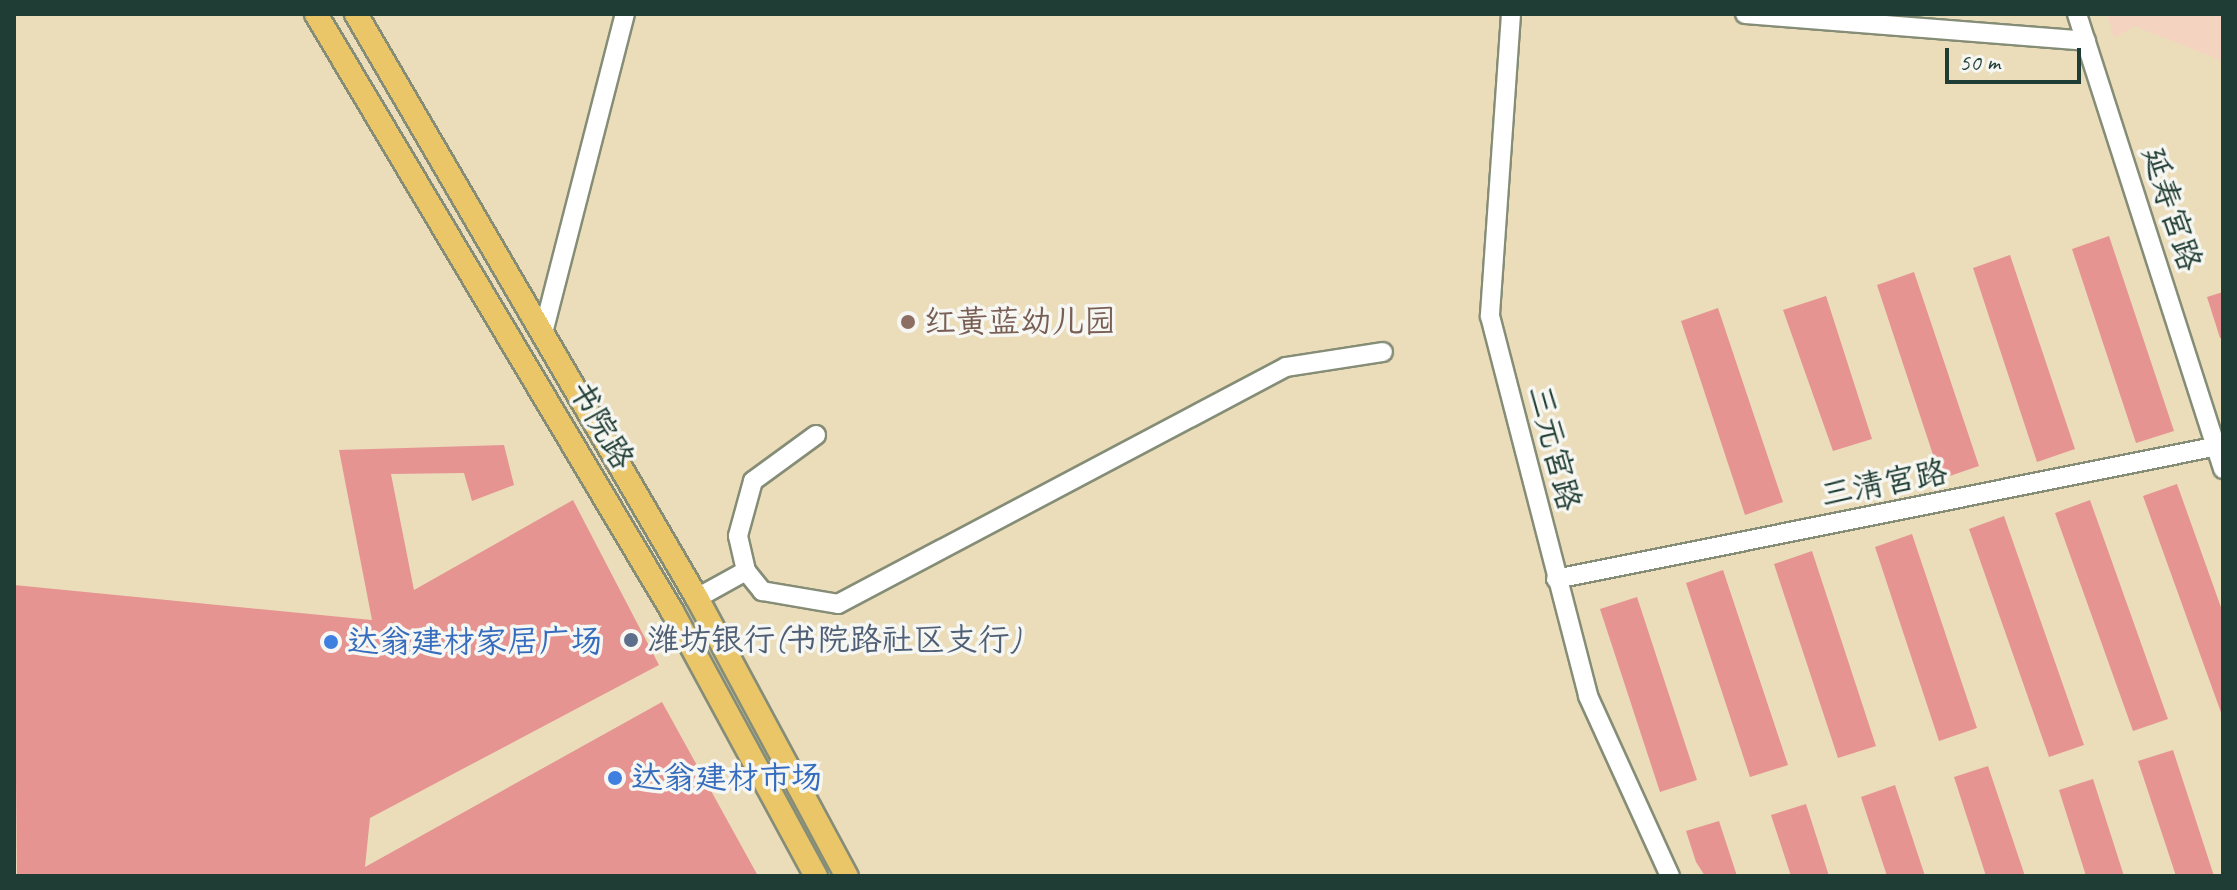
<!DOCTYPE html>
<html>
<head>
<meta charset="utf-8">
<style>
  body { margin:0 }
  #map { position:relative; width:2237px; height:890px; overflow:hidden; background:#ebddba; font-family:Caveat,"LXGW WenKai TC",sans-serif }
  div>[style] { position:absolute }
  .built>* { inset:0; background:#f5d3c1 }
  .building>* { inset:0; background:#e69492 }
  .roads { filter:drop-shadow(2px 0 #858d77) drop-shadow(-2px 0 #858d77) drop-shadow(0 2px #858d77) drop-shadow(0 -2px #858d77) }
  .minor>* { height:18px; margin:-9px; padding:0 9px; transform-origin:9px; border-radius:9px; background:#fff }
  .major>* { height:22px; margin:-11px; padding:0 11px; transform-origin:11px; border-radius:11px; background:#ebc669 }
  .dots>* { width:22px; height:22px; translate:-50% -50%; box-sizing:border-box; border:4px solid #f6f6f2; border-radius:50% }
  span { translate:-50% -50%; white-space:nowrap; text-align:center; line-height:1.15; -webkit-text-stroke:7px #f6f6f2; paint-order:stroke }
  .street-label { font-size:32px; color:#1f3d34 }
  .education-label { font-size:32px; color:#785e54 }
  .left { translate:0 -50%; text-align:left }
  .service-label { font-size:32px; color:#4e5e75 }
  .shop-label { font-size:32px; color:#366cbe }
  .frame { position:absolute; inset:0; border:16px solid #1f3d34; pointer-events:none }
  .scale { position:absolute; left:1945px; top:48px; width:136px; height:36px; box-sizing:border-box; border:4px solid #1f3d34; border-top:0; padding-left:10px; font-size:24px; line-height:28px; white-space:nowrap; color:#1f3d34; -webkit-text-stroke:6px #f6f6f2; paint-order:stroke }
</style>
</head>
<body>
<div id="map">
  <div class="built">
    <div style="clip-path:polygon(2107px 14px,2223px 14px,2223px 61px,2134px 26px,2114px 38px)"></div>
  </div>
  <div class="building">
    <div style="clip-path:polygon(2109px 236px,2174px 431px,2136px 443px,2072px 249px)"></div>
    <div style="clip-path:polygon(2010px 255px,2075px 449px,2037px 462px,1973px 268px)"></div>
    <div style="clip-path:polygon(1914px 272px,1979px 466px,1941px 479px,1877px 285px)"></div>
    <div style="clip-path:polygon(2223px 292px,2223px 338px,2220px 338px,2207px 297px)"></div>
    <div style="clip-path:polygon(1826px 296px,1872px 439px,1833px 451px,1783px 310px)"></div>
    <div style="clip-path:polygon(1718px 308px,1783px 502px,1745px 515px,1681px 321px)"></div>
    <div style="clip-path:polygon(504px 445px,514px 485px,472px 501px,464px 473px,391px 474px,414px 590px,573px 500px,659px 665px,370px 818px,365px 867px,662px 702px,758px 876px,17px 876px,14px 585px,372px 620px,339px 450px)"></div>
    <div style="clip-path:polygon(2177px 484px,2223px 613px,2223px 718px,2143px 496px)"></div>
    <div style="clip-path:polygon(2090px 500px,2168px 719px,2133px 731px,2055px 513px)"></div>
    <div style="clip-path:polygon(2004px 516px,2084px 745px,2049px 757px,1969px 529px)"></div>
    <div style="clip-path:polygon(1912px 534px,1977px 728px,1939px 741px,1875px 547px)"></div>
    <div style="clip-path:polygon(1812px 551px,1876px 746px,1838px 758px,1774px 564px)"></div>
    <div style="clip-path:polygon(1723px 570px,1788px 765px,1750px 777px,1686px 583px)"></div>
    <div style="clip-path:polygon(1637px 597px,1697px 780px,1660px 792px,1600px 609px)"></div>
    <div style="clip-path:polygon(2173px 750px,2214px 876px,2176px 876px,2138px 761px)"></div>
    <div style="clip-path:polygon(1988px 766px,2025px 876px,1986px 876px,1954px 777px)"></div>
    <div style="clip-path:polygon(2093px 779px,2124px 876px,2086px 876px,2059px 790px)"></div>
    <div style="clip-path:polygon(1895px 785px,1925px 876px,1887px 876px,1861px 797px)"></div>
    <div style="clip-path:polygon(1806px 804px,1829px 876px,1791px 876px,1771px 815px)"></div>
    <div style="clip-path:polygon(1719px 821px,1737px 876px,1705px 876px,1696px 862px,1686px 831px)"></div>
  </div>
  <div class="roads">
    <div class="minor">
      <div style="left:1511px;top:14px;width:303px;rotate:94deg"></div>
      <div style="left:1490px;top:316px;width:392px;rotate:75.5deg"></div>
      <div style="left:1588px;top:696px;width:198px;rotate:65.5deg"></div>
      <div style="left:1745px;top:14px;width:342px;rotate:4.5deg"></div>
      <div style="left:2077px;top:14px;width:478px;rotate:72.2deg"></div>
      <div style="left:544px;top:329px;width:325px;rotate:-75.6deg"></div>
      <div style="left:816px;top:435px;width:78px;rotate:143.9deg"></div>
      <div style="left:753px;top:481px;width:57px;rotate:105.3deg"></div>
      <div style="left:738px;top:536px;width:36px;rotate:77deg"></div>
      <div style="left:746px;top:571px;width:26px;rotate:51deg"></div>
      <div style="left:762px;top:591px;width:77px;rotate:9.7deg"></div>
      <div style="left:838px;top:604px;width:507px;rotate:-27.88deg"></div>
      <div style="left:1286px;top:367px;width:98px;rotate:-8.8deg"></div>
      <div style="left:1556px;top:579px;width:680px;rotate:-11.36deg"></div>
      <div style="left:697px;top:598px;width:56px;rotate:-28.9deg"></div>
    </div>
    <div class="major">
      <div style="left:316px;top:14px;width:695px;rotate:59.19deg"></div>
      <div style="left:672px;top:611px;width:302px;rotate:61.5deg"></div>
      <div style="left:356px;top:14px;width:676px;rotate:59.72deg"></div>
      <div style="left:697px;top:598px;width:316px;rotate:61.7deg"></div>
    </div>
  </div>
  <div class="dots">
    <div style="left:908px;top:322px;background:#8d6e63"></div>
    <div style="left:631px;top:640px;background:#5c6f8a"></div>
    <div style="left:331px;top:642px;background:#3f7fe0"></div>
    <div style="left:615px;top:778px;background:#3f7fe0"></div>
  </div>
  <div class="street-label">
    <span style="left:2171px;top:209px;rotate:72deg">延寿宫路</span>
    <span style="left:601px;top:425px;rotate:60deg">书院路</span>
    <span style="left:1554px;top:448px;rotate:76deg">三元宫路</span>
    <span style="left:1884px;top:484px;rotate:-11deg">三清宫路</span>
  </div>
  <div class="education-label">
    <span class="left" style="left:924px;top:322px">红黄蓝幼儿园</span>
  </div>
  <div class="service-label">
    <span class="left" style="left:647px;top:640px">潍坊银行(书院路社区支行)</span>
  </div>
  <div class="shop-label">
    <span class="left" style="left:347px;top:642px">达翁建材家居广场</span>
    <span class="left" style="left:631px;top:778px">达翁建材市场</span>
  </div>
  <div class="frame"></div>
  <div class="scale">50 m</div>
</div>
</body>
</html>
